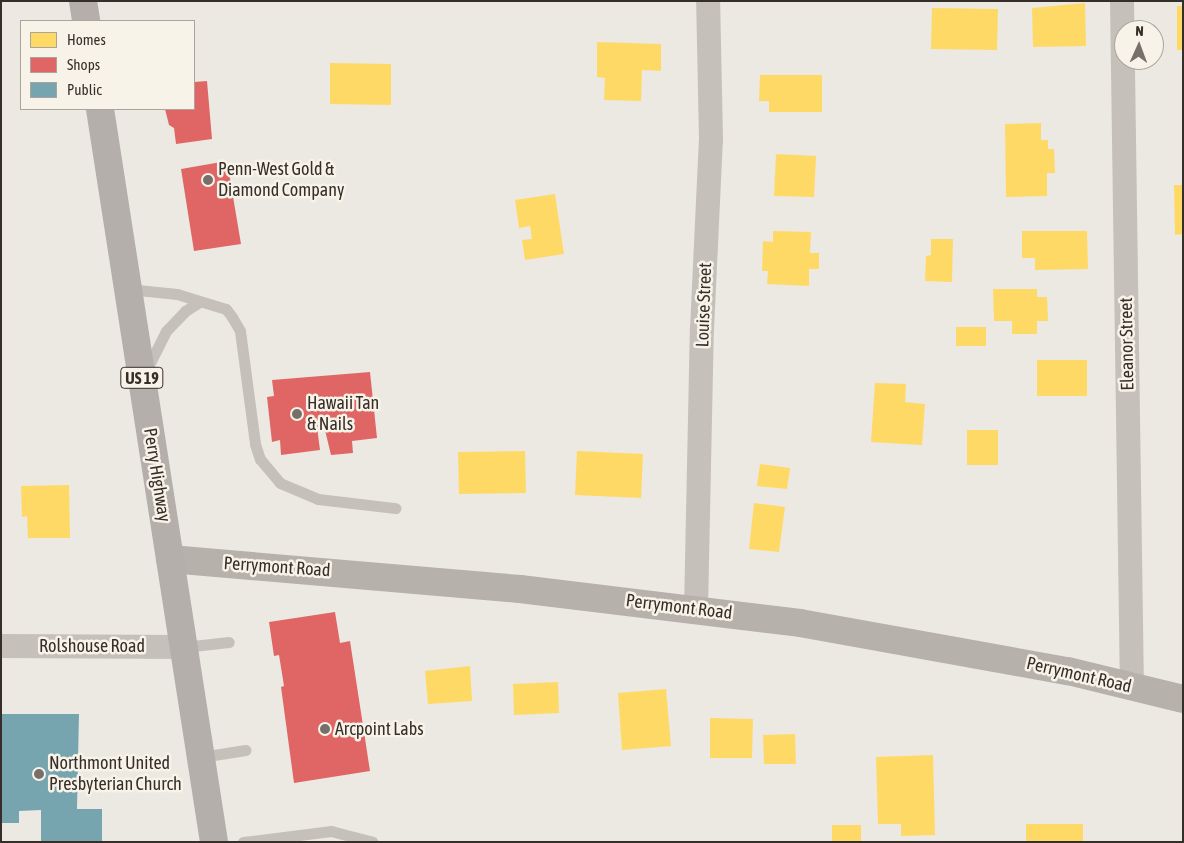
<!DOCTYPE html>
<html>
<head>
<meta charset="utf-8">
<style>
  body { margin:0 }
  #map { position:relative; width:1184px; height:843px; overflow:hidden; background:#ece9e2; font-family:"Asap Condensed",sans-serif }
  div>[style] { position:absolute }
  .homes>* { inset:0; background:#ffd966 }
  .shops>* { inset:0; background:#e06666 }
  .public>* { inset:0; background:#76a5af }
  .lane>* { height:11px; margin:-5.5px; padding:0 5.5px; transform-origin:5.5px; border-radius:5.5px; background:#c5c0ba }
  .street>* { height:24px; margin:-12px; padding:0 12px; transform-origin:12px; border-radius:12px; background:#c5c0ba }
  .secondary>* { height:28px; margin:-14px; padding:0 14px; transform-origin:14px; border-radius:14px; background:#b6b1ab }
  .primary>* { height:28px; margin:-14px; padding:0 14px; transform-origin:14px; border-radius:14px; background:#b4afaa }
  .dots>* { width:14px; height:14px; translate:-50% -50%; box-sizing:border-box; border:2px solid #f8f3e9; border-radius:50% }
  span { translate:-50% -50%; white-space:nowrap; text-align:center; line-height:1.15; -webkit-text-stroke:5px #f8f3e9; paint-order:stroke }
  .shield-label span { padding:1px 4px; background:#f8f3e9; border:1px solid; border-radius:4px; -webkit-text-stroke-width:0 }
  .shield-label { font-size:16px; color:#362e29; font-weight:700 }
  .poi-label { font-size:18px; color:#362e29 }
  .left { translate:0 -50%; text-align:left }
  .street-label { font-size:18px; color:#362e29 }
  .frame { position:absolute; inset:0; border:2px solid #362e29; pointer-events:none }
  .legend { position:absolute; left:20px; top:20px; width:175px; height:90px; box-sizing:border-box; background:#f8f3e9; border:1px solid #aaa49c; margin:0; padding:6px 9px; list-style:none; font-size:15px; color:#362e29 }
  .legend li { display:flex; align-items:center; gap:10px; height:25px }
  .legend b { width:25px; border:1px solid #aaa49c }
  .north { position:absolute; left:1114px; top:20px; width:50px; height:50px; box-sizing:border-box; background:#f8f3e9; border:1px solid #aaa49c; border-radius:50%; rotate:2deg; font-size:14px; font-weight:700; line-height:20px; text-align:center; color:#362e29 }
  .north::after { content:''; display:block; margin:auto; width:18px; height:22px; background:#766f6a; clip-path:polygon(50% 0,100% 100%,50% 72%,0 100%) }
</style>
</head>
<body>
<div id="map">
  <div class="homes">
    <div style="clip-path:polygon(1085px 3px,1086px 46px,1033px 47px,1032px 8px)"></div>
    <div style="clip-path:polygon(1177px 6px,1183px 6px,1183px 50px,1177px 50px)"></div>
    <div style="clip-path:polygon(932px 8px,998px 9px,997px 50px,931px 49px)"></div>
    <div style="clip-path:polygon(597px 42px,661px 44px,661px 71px,642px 70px,641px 101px,604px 100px,605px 78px,597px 77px)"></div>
    <div style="clip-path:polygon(330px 63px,391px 64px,391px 105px,330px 104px)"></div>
    <div style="clip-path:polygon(760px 75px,822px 75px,822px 112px,769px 112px,769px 101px,759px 101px)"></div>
    <div style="clip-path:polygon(1041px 123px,1041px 140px,1048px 140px,1048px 149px,1054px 149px,1055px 173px,1047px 173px,1047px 196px,1006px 197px,1005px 124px)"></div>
    <div style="clip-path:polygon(776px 154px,816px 156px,814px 197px,774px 196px)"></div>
    <div style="clip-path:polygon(1174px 185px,1183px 185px,1183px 234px,1175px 235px)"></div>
    <div style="clip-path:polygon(555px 194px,564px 254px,525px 260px,522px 240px,532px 239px,530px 226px,519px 228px,515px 200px)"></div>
    <div style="clip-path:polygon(773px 231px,811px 232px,810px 253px,819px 253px,819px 269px,809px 269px,809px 286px,767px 284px,768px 271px,762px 271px,763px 241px,773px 242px)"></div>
    <div style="clip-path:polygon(1022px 231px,1087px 231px,1088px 269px,1035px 270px,1035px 258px,1022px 258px)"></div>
    <div style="clip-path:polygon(931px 239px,953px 239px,952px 282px,925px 281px,926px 256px,931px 255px)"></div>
    <div style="clip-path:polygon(993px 289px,1037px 289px,1037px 297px,1047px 297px,1048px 321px,1037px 321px,1037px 334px,1012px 334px,1012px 321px,994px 321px)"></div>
    <div style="clip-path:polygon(956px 327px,986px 327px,986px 346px,956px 346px)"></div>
    <div style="clip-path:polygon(1037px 360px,1087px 360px,1087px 396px,1037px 396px)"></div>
    <div style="clip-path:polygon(875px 383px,906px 384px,905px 402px,925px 404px,922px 445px,871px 442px)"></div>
    <div style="clip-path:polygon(967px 430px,998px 430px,998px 465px,967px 465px)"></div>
    <div style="clip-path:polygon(525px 451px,526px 493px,459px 494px,458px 452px)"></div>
    <div style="clip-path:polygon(577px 451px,643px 454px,641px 498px,575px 495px)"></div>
    <div style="clip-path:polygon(760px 464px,790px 468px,787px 489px,757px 486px)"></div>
    <div style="clip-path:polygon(69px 485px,70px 538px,28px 538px,27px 516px,22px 517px,21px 486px)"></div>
    <div style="clip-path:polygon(754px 503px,785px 507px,779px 552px,749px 549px)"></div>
    <div style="clip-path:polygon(470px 666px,472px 701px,428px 704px,425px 671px)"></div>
    <div style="clip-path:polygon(558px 682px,559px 713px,514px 715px,513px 684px)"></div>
    <div style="clip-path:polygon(666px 689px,671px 746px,622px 750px,618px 693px)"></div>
    <div style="clip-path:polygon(710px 718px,753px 719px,752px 758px,710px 758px)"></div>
    <div style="clip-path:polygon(795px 734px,796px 764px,764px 764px,763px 735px)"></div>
    <div style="clip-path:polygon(933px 755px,935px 835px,901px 836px,901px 824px,878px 824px,876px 757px)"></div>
    <div style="clip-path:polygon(1026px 824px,1083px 824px,1083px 842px,1026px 842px)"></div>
    <div style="clip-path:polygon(832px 825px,861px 825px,861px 842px,832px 842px)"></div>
  </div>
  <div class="shops">
    <div style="clip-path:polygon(207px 81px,212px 139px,176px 144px,174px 128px,169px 125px,165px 109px,194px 109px,194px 82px)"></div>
    <div style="clip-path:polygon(227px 161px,241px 244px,194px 251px,181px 169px)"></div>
    <div style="clip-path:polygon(370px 372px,377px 438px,352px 441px,353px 453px,331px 455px,324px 426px,317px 427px,320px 450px,281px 455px,280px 440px,272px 442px,267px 397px,274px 396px,272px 380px)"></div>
    <div style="clip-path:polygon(335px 612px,340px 643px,350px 641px,370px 771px,294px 783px,281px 687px,284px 686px,279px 655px,274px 656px,269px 622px)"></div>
  </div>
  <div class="public">
    <div style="clip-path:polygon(1px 714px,79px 714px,77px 809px,102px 809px,102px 842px,41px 842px,41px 810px,19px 811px,19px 823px,1px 823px)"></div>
  </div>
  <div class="lane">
    <div style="left:128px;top:289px;width:49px;rotate:5.8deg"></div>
    <div style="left:177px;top:294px;width:51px;rotate:17deg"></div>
    <div style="left:226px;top:309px;width:10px;rotate:53deg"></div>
    <div style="left:232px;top:317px;width:16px;rotate:60deg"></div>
    <div style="left:240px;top:331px;width:114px;rotate:82.4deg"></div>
    <div style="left:255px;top:444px;width:16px;rotate:72deg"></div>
    <div style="left:260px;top:459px;width:31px;rotate:50deg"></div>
    <div style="left:280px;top:483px;width:41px;rotate:22.8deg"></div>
    <div style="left:318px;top:499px;width:78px;rotate:6.7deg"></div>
    <div style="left:147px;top:369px;width:42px;rotate:-63.4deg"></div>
    <div style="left:166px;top:331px;width:28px;rotate:-46deg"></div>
    <div style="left:185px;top:311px;width:15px;rotate:-32deg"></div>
    <div style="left:184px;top:647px;width:45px;rotate:-6.3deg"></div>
    <div style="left:201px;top:757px;width:45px;rotate:-9deg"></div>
    <div style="left:243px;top:842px;width:89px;rotate:-7.1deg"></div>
    <div style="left:331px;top:831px;width:43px;rotate:14.7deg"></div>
  </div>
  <div class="street">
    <div style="left:1122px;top:1px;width:687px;rotate:89.17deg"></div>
    <div style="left:696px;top:609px;width:280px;rotate:-88.8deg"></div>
    <div style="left:702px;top:329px;width:190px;rotate:-87.3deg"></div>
    <div style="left:711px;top:139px;width:138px;rotate:-91.2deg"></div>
    <div style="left:1px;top:646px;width:182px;rotate:0.3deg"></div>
  </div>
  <div class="secondary">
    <div style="left:170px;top:559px;width:351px;rotate:4.9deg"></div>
    <div style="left:520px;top:589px;width:282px;rotate:6.9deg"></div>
    <div style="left:800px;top:623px;width:272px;rotate:10.2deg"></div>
    <div style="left:1068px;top:671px;width:118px;rotate:13.7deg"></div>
  </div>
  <div class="primary">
    <div style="left:83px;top:1px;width:20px;rotate:81deg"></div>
    <div style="left:100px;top:109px;width:742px;rotate:81.16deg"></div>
  </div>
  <div class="dots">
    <div style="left:208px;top:180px;background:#766f6a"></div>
    <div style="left:297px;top:414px;background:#766f6a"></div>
    <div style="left:325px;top:729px;background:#766f6a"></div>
    <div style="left:39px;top:774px;background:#766f6a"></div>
  </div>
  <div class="shield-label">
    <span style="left:142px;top:378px">US 19</span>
  </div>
  <div class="poi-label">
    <span class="left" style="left:218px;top:180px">Penn-West Gold &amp;<br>Diamond Company</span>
    <span class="left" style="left:307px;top:414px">Hawaii Tan<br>&amp; Nails</span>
    <span class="left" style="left:335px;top:729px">Arcpoint Labs</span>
    <span class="left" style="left:49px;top:774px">Northmont United<br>Presbyterian Church</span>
  </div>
  <div class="street-label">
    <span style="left:704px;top:305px;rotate:-88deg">Louise Street</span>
    <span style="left:1127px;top:344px;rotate:-91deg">Eleanor Street</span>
    <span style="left:157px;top:475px;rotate:81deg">Perry Highway</span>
    <span style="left:277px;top:567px;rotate:4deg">Perrymont Road</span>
    <span style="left:679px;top:607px;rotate:7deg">Perrymont Road</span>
    <span style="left:92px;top:646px">Rolshouse Road</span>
    <span style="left:1079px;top:675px;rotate:13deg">Perrymont Road</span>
  </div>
  <div class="frame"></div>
  <ul class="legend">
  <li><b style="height:14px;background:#ffd966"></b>Homes</li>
  <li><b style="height:14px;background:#e06666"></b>Shops</li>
  <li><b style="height:14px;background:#76a5af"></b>Public</li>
  </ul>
  <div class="north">N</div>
</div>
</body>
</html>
